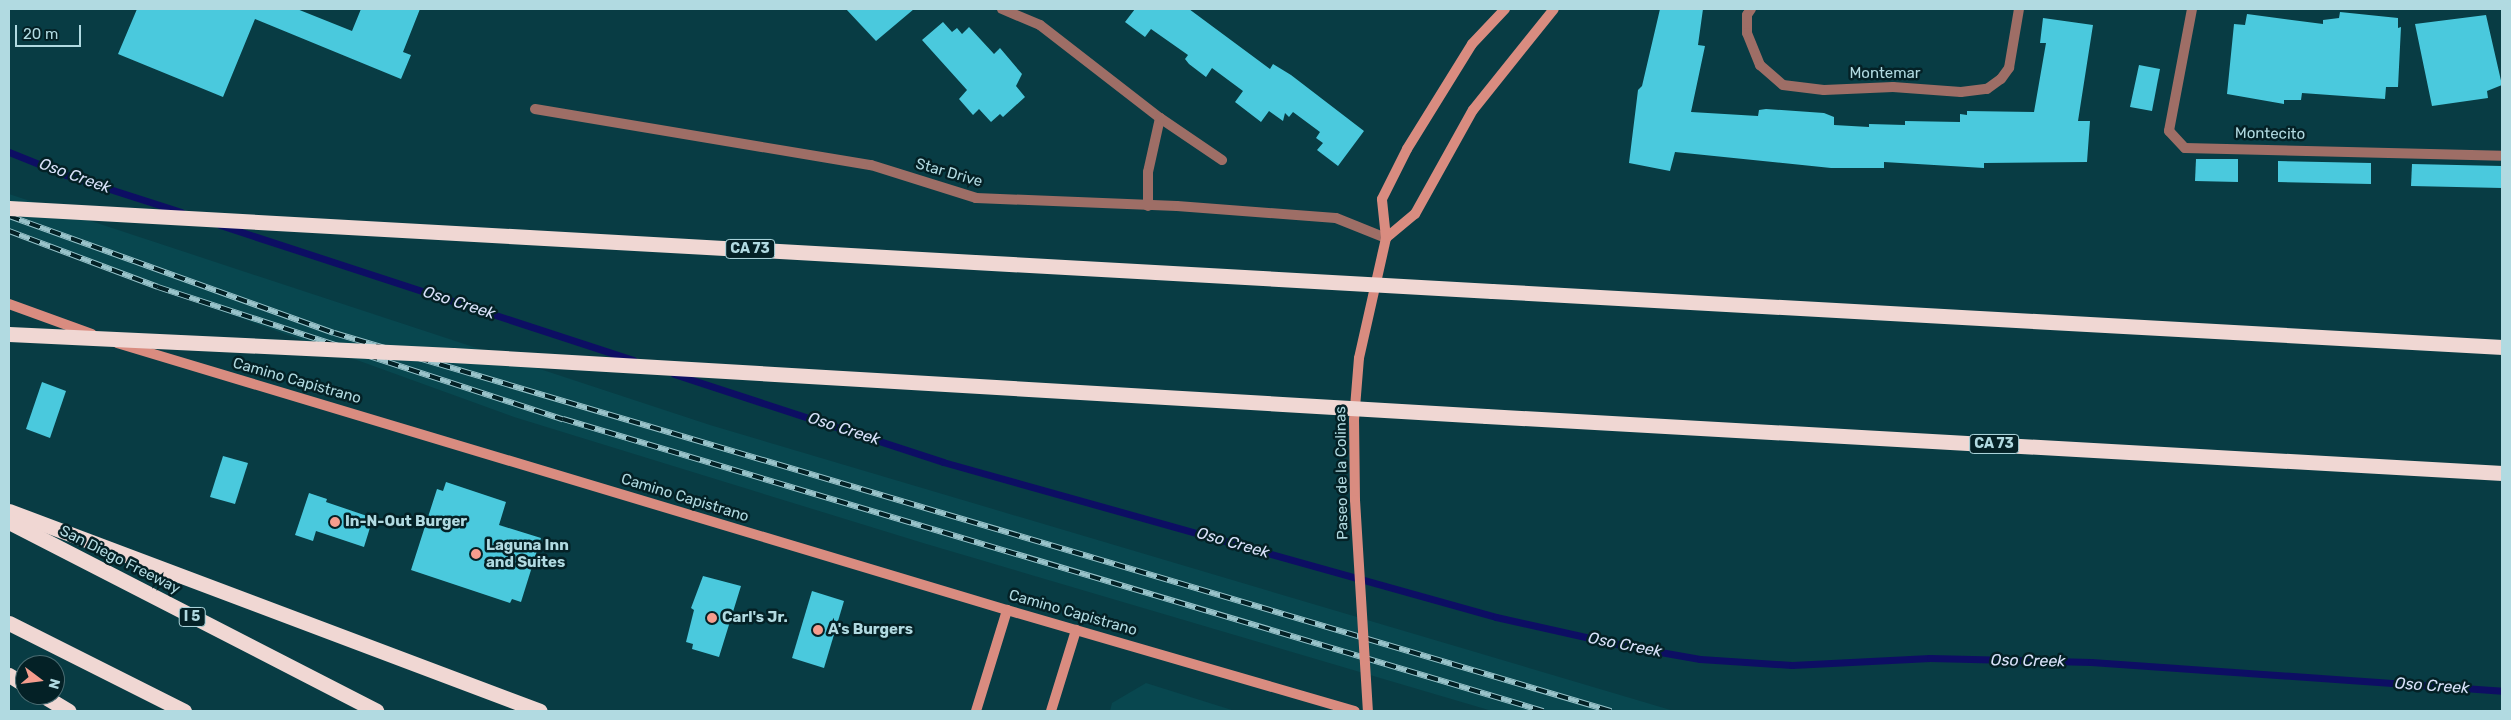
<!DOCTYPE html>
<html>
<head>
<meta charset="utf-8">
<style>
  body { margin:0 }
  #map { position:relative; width:2511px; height:720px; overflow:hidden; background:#083c44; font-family:Rubik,sans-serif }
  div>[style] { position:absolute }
  .built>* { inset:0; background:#08474f }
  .stream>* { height:7px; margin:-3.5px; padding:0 3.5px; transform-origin:3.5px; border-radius:3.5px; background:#0d0e63 }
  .building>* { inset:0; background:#4ac9dd }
  .street>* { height:10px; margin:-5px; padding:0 5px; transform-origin:5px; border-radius:5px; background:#9e6e66 }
  .secondary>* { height:10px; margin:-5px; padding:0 5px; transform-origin:5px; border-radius:5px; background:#d98c80 }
  .highway>* { height:15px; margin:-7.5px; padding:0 7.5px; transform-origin:7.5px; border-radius:7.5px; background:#f0d7d3 }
  .rail>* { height:5.5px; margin-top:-2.75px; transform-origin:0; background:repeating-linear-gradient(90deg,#042126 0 11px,#99c3ca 0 22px); box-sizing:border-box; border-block:1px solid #99c3ca }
  .secondary-bridge>* { height:10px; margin:-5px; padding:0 5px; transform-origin:5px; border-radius:5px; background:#d98c80 }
  .highway-bridge>* { height:15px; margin:-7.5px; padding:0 7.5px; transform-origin:7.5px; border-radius:7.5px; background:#f0d7d3 }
  .dots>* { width:14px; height:14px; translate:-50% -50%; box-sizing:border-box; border:2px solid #042126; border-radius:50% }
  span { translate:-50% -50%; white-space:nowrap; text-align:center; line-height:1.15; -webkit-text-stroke:5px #042126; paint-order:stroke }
  .shield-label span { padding:1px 4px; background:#042126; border:1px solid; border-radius:4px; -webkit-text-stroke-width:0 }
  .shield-label { font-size:14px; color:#b1dae1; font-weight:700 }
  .street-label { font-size:15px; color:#b1dae1 }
  .poi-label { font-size:15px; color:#b1dae1; font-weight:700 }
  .left { translate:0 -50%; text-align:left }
  .water-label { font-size:16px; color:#d9e2fa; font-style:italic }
  .frame { position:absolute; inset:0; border:10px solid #b1dae1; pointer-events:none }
  .north { position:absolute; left:15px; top:655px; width:50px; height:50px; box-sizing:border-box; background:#042126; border:1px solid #496b71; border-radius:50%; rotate:105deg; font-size:14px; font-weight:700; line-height:20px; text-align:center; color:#b1dae1 }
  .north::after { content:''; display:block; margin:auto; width:18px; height:22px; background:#f59d8e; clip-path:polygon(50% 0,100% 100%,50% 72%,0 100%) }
  .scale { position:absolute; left:15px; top:25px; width:66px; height:22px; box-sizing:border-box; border:2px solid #b1dae1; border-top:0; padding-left:6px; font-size:15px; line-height:18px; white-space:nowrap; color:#b1dae1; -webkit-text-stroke:4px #042126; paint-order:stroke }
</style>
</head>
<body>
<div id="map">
  <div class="built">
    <div style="clip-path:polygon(9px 194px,710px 425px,1674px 711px,1492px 711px,923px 543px,514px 417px,9px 234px)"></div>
    <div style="clip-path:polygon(1146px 683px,1235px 711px,1110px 711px,1112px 703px)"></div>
  </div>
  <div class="stream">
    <div style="left:9px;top:152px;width:61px;rotate:22deg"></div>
    <div style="left:66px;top:175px;width:121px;rotate:17.8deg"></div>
    <div style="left:220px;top:225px;width:435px;rotate:18.1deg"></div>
    <div style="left:674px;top:374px;width:283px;rotate:18.1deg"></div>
    <div style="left:943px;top:462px;width:574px;rotate:15.66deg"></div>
    <div style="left:1496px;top:617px;width:133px;rotate:12.6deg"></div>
    <div style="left:1626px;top:646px;width:75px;rotate:10deg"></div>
    <div style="left:1700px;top:659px;width:92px;rotate:3.7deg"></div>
    <div style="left:1792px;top:665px;width:138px;rotate:-2.9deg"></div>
    <div style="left:1930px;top:658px;width:161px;rotate:1.4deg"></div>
    <div style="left:2091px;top:662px;width:412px;rotate:4deg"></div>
  </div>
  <div class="building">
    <div style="clip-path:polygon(137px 9px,297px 9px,352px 31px,361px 9px,420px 9px,403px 52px,411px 55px,401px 79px,255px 19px,223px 97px,118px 54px)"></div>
    <div style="clip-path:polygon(846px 9px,914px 9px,876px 41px)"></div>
    <div style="clip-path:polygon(1135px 9px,1189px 9px,1270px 69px,1273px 64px,1291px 75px,1364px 131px,1338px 166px,1317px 150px,1323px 143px,1316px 138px,1320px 132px,1293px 112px,1289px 117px,1285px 113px,1283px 121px,1269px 111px,1261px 122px,1235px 102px,1243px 91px,1212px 68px,1206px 77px,1189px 64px,1185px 59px,1188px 55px,1151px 29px,1145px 37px,1125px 22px)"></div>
    <div style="clip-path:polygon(1660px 9px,1703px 9px,1698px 45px,1705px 46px,1691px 112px,1758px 116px,1759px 110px,1766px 109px,1824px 113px,1834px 117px,1834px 125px,1869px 127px,1869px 124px,1905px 125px,1905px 121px,1960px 122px,1960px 114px,1967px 115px,1967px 111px,2034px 112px,2046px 43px,2040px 43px,2043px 18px,2093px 25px,2078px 121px,2090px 121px,2087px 162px,1984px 163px,1984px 168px,1884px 162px,1884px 168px,1831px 168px,1675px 152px,1670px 171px,1629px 163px,1638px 90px,1642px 86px)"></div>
    <div style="clip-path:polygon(2340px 12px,2398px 18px,2398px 28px,2401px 27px,2398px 87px,2386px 87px,2385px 99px,2302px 93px,2301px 100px,2284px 100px,2284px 104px,2227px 94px,2234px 24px,2245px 25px,2247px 14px,2323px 24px,2323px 20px,2339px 18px)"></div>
    <div style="clip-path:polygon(2486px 15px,2502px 85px,2487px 91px,2488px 98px,2432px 106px,2415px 24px)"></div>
    <div style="clip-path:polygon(943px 22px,952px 32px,957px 28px,962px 34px,969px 27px,994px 54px,1000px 48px,1022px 74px,1016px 86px,1025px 97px,1003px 117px,1000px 114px,991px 122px,979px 109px,973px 115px,959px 99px,967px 90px,922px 40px)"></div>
    <div style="clip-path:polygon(2139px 65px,2160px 69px,2152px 111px,2130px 107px)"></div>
    <div style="clip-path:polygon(2196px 159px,2238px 159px,2238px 182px,2195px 181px)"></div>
    <div style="clip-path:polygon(2278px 161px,2371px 163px,2371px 184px,2278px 182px)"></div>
    <div style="clip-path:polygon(2412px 164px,2502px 166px,2502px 188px,2411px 186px)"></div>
    <div style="clip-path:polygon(42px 382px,66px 391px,50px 438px,26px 429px)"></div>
    <div style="clip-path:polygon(223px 456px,248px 463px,235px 504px,210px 497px)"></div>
    <div style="clip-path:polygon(446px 482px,506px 502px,499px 525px,541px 538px,521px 602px,512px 599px,510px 603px,411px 570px,437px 489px,443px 491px)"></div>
    <div style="clip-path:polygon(309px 493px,327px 499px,326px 502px,373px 518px,364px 547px,316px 531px,313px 541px,295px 535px)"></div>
    <div style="clip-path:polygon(703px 576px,741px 586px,719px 657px,692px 649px,693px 644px,686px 642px,694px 610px,691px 608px)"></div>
    <div style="clip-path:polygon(812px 591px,844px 601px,824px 668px,792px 658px)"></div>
  </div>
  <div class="street">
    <div style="left:1002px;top:9px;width:41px;rotate:22.8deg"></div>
    <div style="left:1040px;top:25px;width:152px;rotate:37.8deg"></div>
    <div style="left:1160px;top:118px;width:55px;rotate:102.5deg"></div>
    <div style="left:1148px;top:172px;width:34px;rotate:90deg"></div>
    <div style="left:1751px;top:9px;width:7px;rotate:124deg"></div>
    <div style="left:1747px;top:15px;width:18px;rotate:90deg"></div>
    <div style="left:1747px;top:33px;width:35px;rotate:68deg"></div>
    <div style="left:1760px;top:65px;width:30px;rotate:41deg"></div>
    <div style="left:1783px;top:85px;width:41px;rotate:7deg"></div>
    <div style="left:1824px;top:90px;width:69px;rotate:-2.5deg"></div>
    <div style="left:1893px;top:87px;width:68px;rotate:4.2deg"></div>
    <div style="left:1961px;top:92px;width:26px;rotate:-7deg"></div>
    <div style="left:1987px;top:89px;width:17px;rotate:-36deg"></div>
    <div style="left:2001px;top:79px;width:14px;rotate:-54deg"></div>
    <div style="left:2009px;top:68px;width:60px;rotate:-80.4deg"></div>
    <div style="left:2192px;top:9px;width:124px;rotate:100.7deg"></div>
    <div style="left:2169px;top:131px;width:23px;rotate:47deg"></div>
    <div style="left:2185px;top:148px;width:317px;rotate:1.4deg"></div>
    <div style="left:535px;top:109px;width:341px;rotate:9.5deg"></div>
    <div style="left:871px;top:165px;width:110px;rotate:17.4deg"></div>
    <div style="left:976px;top:198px;width:201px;rotate:2.3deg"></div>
    <div style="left:1177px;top:206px;width:159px;rotate:4.3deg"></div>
    <div style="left:1336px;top:218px;width:54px;rotate:21.8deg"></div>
    <div style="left:1160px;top:118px;width:75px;rotate:34.1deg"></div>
  </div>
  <div class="secondary">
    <div style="left:1386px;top:238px;width:38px;rotate:-40deg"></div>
    <div style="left:1415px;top:214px;width:119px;rotate:-60.9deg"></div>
    <div style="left:1473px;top:110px;width:129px;rotate:-51.3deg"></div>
    <div style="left:9px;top:304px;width:88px;rotate:19.9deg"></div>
    <div style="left:117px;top:343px;width:929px;rotate:16.7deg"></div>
    <div style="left:1007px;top:610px;width:362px;rotate:16.2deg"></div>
    <div style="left:1355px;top:500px;width:80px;rotate:-90.7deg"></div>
    <div style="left:1354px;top:420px;width:62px;rotate:-85.4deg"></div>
    <div style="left:1359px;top:358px;width:123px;rotate:-77.3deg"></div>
    <div style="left:1386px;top:238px;width:39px;rotate:-96deg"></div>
    <div style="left:1382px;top:199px;width:56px;rotate:-63.4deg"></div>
    <div style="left:1407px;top:149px;width:123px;rotate:-58.2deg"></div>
    <div style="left:1472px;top:44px;width:48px;rotate:-46.7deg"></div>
    <div style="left:976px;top:711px;width:106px;rotate:-72.9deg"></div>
    <div style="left:1051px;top:711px;width:85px;rotate:-72.8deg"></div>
  </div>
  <div class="highway">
    <div style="left:1492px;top:291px;width:1012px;rotate:3.17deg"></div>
    <div style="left:1486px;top:416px;width:1018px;rotate:3.21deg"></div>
    <div style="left:9px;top:511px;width:567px;rotate:20.64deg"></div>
    <div style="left:9px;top:522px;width:413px;rotate:27.2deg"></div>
    <div style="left:9px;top:623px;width:196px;rotate:26.7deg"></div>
    <div style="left:9px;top:675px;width:19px;rotate:32deg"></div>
    <div style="left:42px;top:695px;width:31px;rotate:31deg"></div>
  </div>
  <div class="rail">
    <div style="left:9px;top:216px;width:345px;rotate:19.8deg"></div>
    <div style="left:334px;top:333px;width:1332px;rotate:16.49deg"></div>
    <div style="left:9px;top:231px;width:159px;rotate:20.6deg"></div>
    <div style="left:158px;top:287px;width:426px;rotate:18.1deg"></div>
    <div style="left:563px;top:419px;width:1023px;rotate:16.59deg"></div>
  </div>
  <div class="secondary-bridge">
    <div style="left:1355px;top:500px;width:211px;rotate:86.5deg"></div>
  </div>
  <div class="highway-bridge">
    <div style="left:9px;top:208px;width:1485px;rotate:3.2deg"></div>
    <div style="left:9px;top:334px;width:444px;rotate:2.7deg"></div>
    <div style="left:453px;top:355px;width:1035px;rotate:3.38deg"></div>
  </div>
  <div class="dots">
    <div style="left:335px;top:522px;background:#f59d8e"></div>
    <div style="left:476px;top:554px;background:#f59d8e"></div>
    <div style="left:712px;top:618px;background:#f59d8e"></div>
    <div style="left:818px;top:630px;background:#f59d8e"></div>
  </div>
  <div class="shield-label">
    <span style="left:750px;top:249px">CA 73</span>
    <span style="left:1994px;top:444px">CA 73</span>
    <span style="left:192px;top:617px">I 5</span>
  </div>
  <div class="street-label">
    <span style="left:1885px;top:74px">Montemar</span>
    <span style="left:2270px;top:134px;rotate:1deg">Montecito</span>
    <span style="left:949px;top:173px;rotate:16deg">Star Drive</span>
    <span style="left:297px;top:381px;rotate:16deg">Camino Capistrano</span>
    <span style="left:1342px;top:473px;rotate:-91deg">Paseo de la Colinas</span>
    <span style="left:685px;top:498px;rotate:17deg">Camino Capistrano</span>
    <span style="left:120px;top:560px;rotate:27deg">San Diego Freeway</span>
    <span style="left:1073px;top:613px;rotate:16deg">Camino Capistrano</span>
  </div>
  <div class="poi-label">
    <span class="left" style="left:345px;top:522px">In-N-Out Burger</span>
    <span class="left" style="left:486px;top:554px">Laguna Inn<br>and Suites</span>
    <span class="left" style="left:722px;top:618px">Carl's Jr.</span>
    <span class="left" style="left:828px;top:630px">A's Burgers</span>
  </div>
  <div class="water-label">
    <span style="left:75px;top:176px;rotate:20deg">Oso Creek</span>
    <span style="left:459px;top:303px;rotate:18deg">Oso Creek</span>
    <span style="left:844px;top:429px;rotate:18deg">Oso Creek</span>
    <span style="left:1233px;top:543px;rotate:16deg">Oso Creek</span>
    <span style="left:1625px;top:645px;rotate:11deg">Oso Creek</span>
    <span style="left:2028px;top:661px;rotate:1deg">Oso Creek</span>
    <span style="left:2432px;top:686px;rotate:4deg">Oso Creek</span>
  </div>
  <div class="frame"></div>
  <div class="north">N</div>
  <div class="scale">20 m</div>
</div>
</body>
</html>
